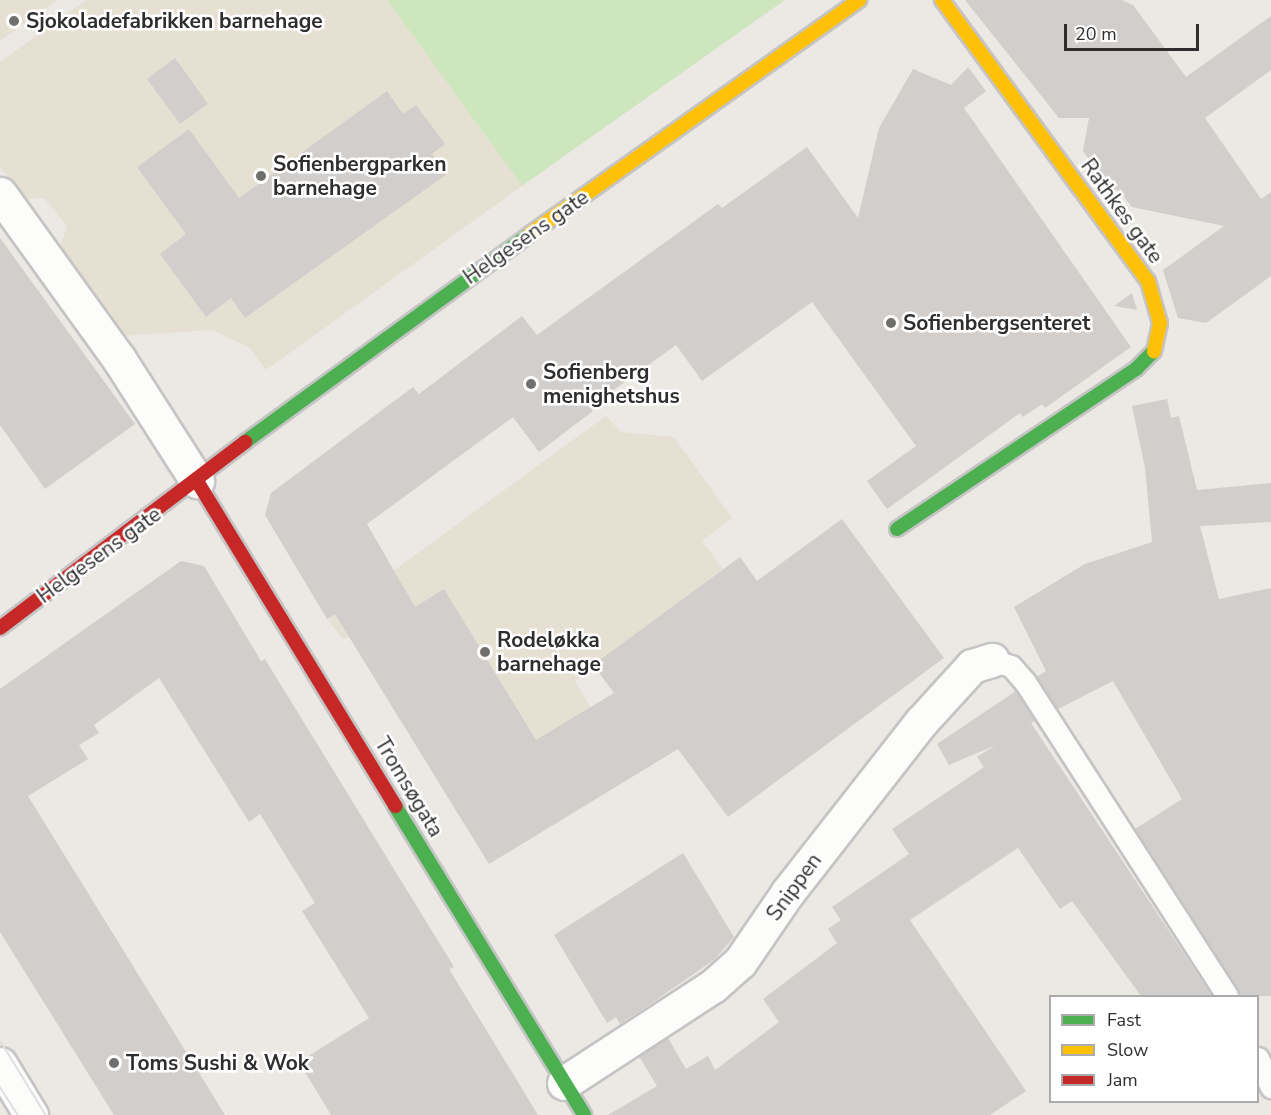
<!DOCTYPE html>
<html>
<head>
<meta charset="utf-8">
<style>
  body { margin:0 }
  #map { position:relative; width:1271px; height:1115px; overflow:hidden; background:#ece8e4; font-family:"Nunito Sans",sans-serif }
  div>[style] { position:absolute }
  .education>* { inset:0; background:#e6e0d3 }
  .green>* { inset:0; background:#cee6be }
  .building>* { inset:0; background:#d1cecb }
  .roads { filter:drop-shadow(2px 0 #c5c4c5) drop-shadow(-2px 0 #c5c4c5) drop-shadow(0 2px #c5c4c5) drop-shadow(0 -2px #c5c4c5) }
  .lane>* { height:21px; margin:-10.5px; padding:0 10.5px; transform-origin:10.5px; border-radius:10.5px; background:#fcfcfb }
  .street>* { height:33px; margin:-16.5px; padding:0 16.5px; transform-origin:16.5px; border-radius:16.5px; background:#fcfcfb }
  .fast>* { height:14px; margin:-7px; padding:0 7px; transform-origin:7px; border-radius:7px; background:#4caf50 }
  .slow>* { height:14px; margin:-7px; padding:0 7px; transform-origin:7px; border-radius:7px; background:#ffc107 }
  .jam>* { height:14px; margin:-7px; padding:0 7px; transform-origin:7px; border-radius:7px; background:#c62828 }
  .tram>* { height:1.5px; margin:-0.75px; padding:0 0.75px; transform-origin:0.75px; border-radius:0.75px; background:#dfdfe1 }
  .dots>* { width:16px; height:16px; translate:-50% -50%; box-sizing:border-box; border:3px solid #fff; border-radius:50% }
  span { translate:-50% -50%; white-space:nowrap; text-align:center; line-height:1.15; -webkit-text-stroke:5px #fff; paint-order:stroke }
  .poi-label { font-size:21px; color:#2e2e2e; font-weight:700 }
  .left { translate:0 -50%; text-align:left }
  .street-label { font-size:21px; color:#2e2e2e }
  .legend { position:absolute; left:1049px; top:995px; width:210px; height:108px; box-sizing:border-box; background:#fff; border:2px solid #ababab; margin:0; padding:8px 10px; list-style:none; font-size:18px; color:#2e2e2e }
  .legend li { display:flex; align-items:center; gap:12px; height:30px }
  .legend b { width:30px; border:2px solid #ababab }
  .scale { position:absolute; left:1064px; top:24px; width:135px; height:27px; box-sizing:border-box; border:3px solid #2e2e2e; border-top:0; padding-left:8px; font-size:18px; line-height:21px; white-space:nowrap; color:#2e2e2e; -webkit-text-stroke:4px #fff; paint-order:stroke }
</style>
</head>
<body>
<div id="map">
  <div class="education">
    <div style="clip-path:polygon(0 0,57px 0,0 41px)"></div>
    <div style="clip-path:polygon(86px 0,387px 0,522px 186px,266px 370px,250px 348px,213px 330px,121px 336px,59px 249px,67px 226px,44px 198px,24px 200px,0 167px,0 62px)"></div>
    <div style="clip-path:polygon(606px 416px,621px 432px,674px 437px,732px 518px,702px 541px,723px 569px,575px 681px,591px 708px,585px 711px,578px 810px,489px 864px,349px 637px,343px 639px,327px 619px)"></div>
  </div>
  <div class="green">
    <div style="clip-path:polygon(387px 0,785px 0,522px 186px)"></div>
  </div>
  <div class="building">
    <div style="clip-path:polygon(965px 0,1122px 0,1133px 5px,1186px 77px,1271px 16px,1271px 70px,1205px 118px,1261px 199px,1271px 192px,1271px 276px,1206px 323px,1178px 318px,1163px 270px,1224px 226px,1132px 207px,1118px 190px,1111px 190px,1083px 151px,1089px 118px,1059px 118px)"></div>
    <div style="clip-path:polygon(175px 58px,208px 104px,180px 124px,147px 79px)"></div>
    <div style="clip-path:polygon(968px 67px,986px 91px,964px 108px,1131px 347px,1045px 408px,1042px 404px,1023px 417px,1020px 413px,887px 509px,867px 481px,916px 446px,812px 302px,702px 381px,676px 345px,590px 407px,593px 411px,539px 452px,513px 417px,367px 524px,415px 607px,444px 589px,536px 740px,614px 693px,593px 665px,740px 557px,757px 581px,842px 519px,944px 658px,728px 817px,678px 749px,489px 864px,335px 614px,327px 619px,265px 515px,271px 493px,413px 387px,419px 394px,522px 316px,537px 335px,718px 204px,722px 208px,807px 147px,858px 218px,879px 128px,913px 69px,951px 85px)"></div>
    <div style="clip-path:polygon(387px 91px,403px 114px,416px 105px,445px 144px,432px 154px,447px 174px,245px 318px,231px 298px,206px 317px,160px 254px,186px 234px,137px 167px,189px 129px,239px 198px)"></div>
    <div style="clip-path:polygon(0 238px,135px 424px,45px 489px,0 425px)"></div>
    <div style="clip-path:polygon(1132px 293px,1137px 310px,1114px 306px)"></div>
    <div style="clip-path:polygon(1167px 399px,1171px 418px,1179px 416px,1197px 490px,1271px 483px,1271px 522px,1200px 526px,1219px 599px,1271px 588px,1271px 996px,1240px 996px,1135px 829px,1182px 799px,1113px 681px,1058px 709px,1037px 677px,1046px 671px,1014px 607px,1085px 564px,1152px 542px,1145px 468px,1132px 406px)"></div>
    <div style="clip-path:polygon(181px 561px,204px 566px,261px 661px,265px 659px,454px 967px,449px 969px,538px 1115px,331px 1115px,299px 1062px,369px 1018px,302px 911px,315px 903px,260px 814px,249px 822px,159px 678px,94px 725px,99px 733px,79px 745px,88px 759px,28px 796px,225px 1115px,114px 1115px,0 932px,0 689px)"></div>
    <div style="clip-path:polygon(1016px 691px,1035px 721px,1031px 723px,1212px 996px,1141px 996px,1072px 901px,1060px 909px,1018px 848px,910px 920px,1026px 1091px,990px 1115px,608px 1115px,657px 1086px,639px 1056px,668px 1038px,686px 1069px,708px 1056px,715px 1070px,779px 1022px,763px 999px,837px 943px,828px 929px,841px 920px,832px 907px,909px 854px,892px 829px,984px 767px,977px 757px,996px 745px,949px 765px,937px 744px)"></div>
    <div style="clip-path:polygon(683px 853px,734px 937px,715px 959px,649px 1005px,620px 1024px,616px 1017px,607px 1023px,554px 935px)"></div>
  </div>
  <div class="roads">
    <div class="lane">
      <div style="left:992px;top:660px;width:20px;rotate:18deg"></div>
      <div style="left:1011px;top:666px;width:21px;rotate:49deg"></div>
      <div style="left:1025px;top:682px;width:373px;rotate:57.2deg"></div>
      <div style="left:1258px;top:1058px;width:32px;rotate:66deg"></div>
    </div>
    <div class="street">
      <div style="left:0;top:194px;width:203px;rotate:54.2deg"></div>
      <div style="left:119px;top:359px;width:145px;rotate:57.4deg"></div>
      <div style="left:0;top:1064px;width:60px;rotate:58.7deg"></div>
      <div style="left:564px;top:1083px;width:178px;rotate:-33.1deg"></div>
      <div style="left:713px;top:986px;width:36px;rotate:-42deg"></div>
      <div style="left:740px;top:962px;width:85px;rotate:-55.6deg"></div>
      <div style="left:788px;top:892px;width:216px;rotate:-52deg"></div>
      <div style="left:921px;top:722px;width:76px;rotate:-47.7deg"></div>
      <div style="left:972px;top:666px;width:21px;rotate:-17deg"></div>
    </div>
    <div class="fast">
      <div style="left:245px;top:442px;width:353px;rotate:-36.1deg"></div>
      <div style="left:897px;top:529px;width:288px;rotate:-33.8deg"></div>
      <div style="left:1136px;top:369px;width:25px;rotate:-45deg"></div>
      <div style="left:395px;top:806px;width:362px;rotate:58.5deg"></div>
    </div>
    <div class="slow">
      <div style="left:942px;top:0;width:348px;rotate:53.8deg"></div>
      <div style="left:1148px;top:281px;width:44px;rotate:74.1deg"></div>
      <div style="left:1160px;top:323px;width:29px;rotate:102deg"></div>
      <div style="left:530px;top:234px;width:404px;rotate:-35.4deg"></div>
    </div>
    <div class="jam">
      <div style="left:197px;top:481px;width:381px;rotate:58.6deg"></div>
      <div style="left:0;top:628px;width:308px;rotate:-37.2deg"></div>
    </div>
  </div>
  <div class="tram">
    <div style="left:0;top:1040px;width:88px;rotate:58.5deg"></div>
    <div style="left:0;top:1087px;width:33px;rotate:57deg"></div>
  </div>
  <div class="dots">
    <div style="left:14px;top:21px;background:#706f6e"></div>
    <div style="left:261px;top:176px;background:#706f6e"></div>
    <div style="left:891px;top:323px;background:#706f6e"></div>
    <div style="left:531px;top:384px;background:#706f6e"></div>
    <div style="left:485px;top:652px;background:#706f6e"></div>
    <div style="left:114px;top:1063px;background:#706f6e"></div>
  </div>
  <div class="poi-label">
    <span class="left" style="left:26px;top:21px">Sjokoladefabrikken barnehage</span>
    <span class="left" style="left:273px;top:176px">Sofienbergparken<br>barnehage</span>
    <span class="left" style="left:903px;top:323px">Sofienbergsenteret</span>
    <span class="left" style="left:543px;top:384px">Sofienberg<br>menighetshus</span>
    <span class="left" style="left:497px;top:652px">Rodeløkka<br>barnehage</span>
    <span class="left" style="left:126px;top:1063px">Toms Sushi &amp; Wok</span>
  </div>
  <div class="street-label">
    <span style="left:1122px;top:211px;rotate:54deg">Rathkes gate</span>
    <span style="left:526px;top:237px;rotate:-35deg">Helgesens gate</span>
    <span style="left:99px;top:555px;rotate:-36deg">Helgesens gate</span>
    <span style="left:409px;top:787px;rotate:59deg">Tromsøgata</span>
    <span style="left:794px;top:887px;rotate:-54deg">Snippen</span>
  </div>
  <ul class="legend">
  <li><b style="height:8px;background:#4caf50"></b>Fast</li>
  <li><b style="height:8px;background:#ffc107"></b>Slow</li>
  <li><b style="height:8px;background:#c62828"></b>Jam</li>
  </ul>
  <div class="scale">20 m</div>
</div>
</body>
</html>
